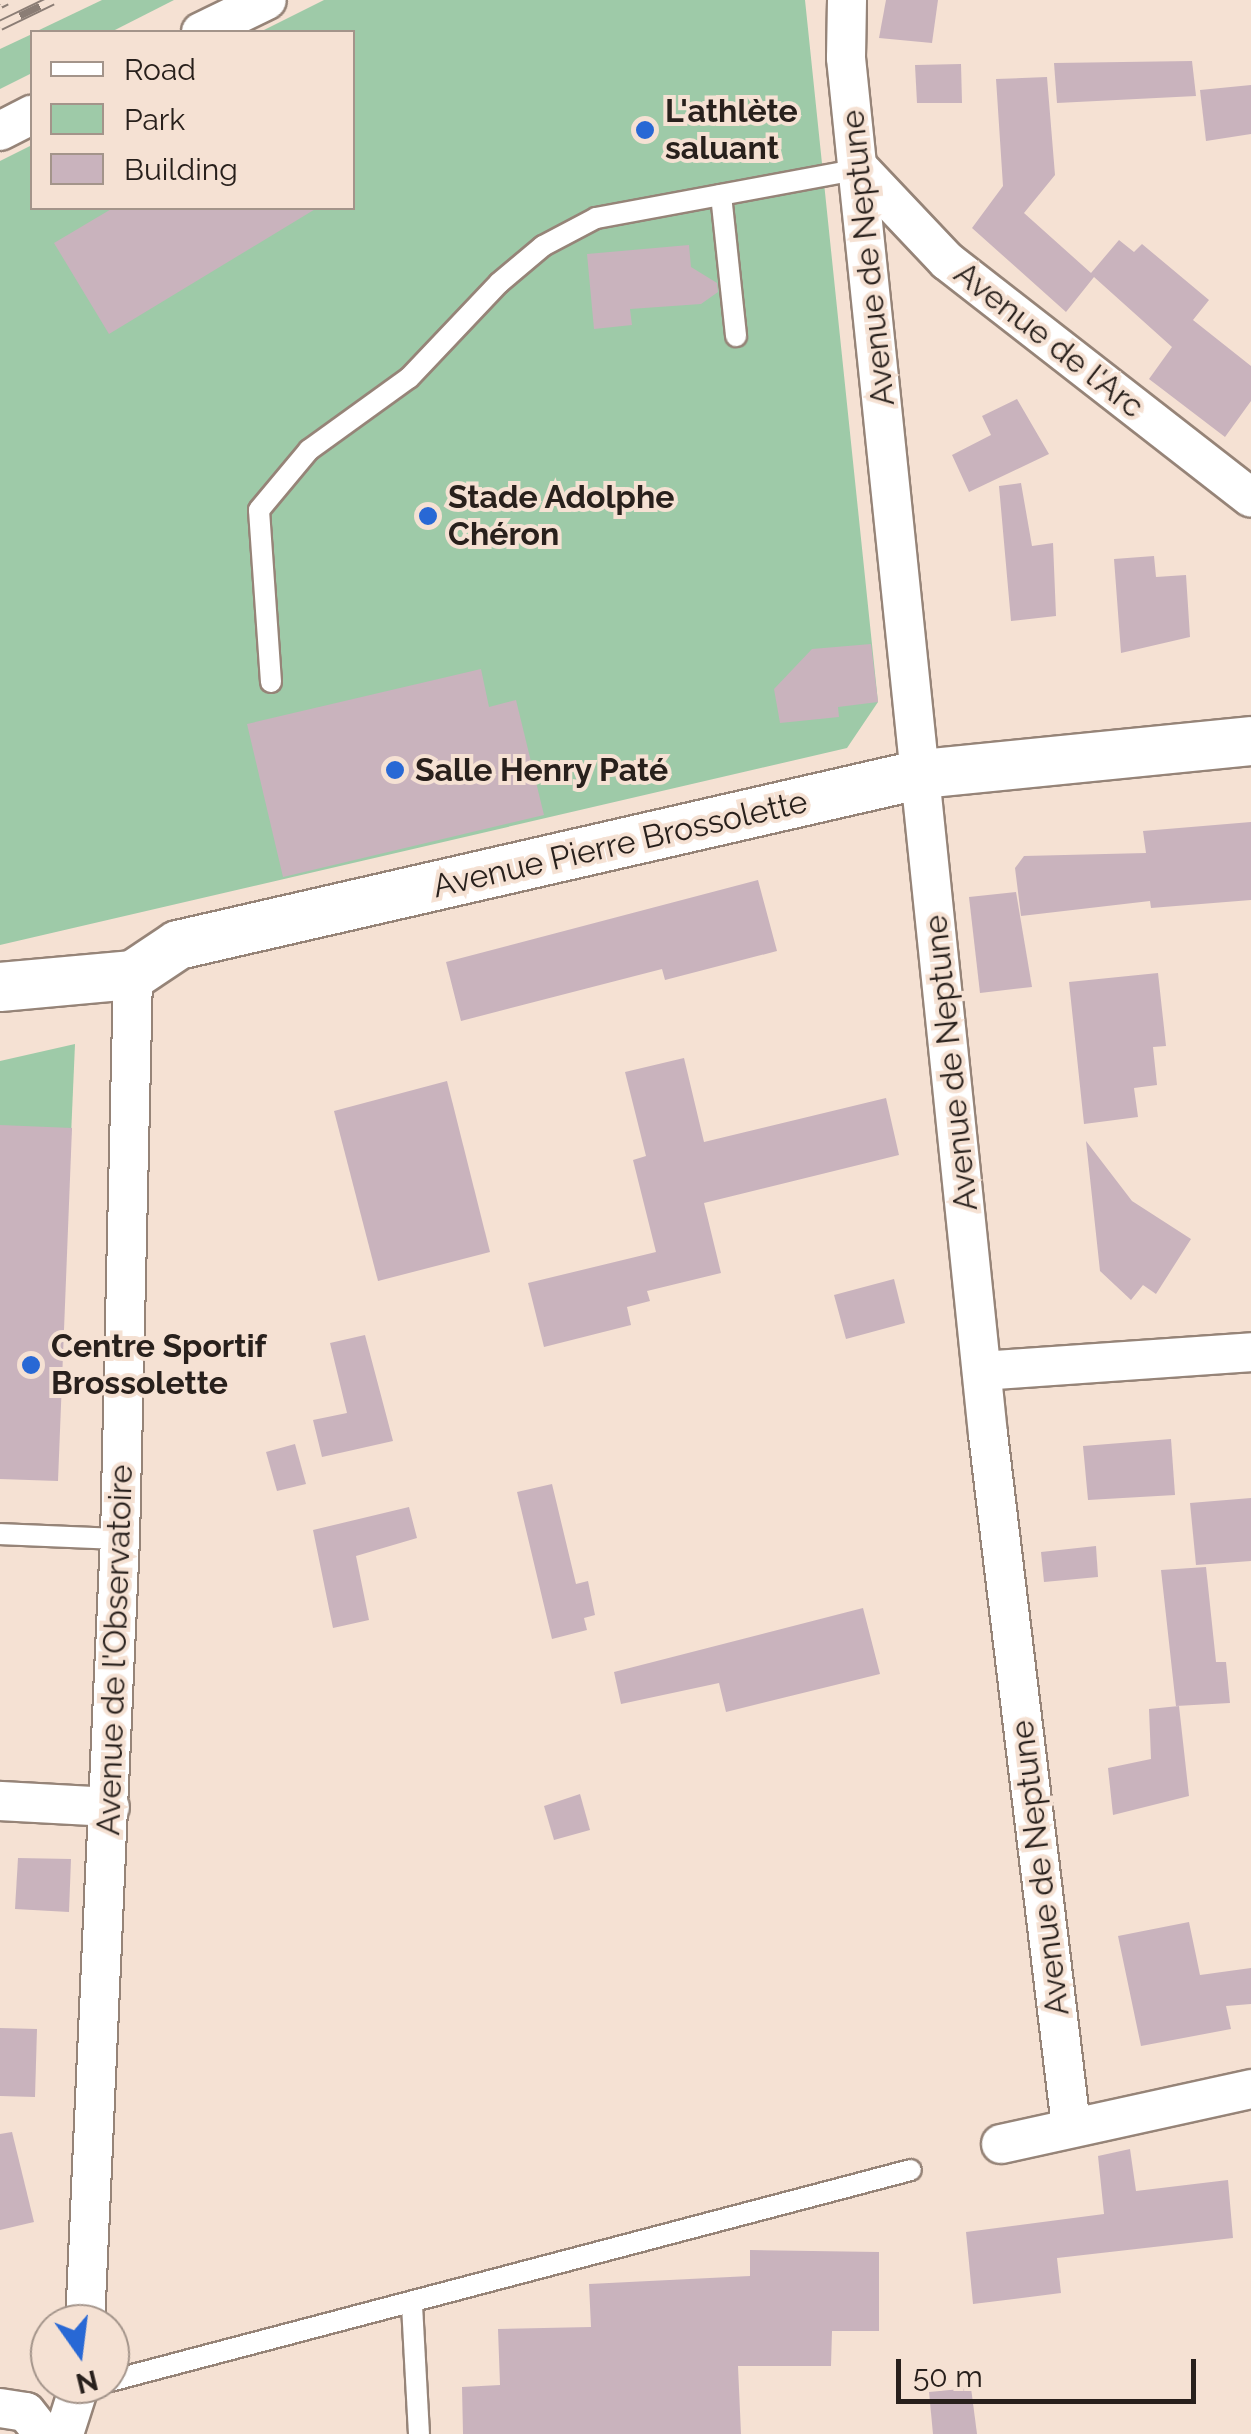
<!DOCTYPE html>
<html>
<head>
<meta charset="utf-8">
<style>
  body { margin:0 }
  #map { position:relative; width:1251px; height:2434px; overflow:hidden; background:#f5e1d3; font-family:Raleway,sans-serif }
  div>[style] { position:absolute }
  .green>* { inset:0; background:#9ecaa8 }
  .building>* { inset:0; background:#c9b3bd }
  .roads { filter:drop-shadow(2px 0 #968478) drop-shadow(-2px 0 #968478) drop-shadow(0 2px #968478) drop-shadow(0 -2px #968478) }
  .service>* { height:20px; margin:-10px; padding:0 10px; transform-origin:10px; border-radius:10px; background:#fff }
  .minor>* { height:38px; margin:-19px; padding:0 19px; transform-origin:19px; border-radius:19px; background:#fff }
  .tertiary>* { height:48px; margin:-24px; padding:0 24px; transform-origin:24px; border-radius:24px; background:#fff }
  .rail>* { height:11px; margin-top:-5.5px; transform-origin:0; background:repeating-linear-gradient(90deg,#f5e1d3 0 22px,#8b7d75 0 44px); box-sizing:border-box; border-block:2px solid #8b7d75 }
  .dots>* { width:28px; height:28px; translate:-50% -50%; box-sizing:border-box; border:5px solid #f5e1d3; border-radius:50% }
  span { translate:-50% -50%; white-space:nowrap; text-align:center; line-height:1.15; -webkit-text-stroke:8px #f5e1d3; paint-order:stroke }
  .poi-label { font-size:32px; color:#28201c; font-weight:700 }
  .left { translate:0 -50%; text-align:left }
  .street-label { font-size:32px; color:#28201c }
  .legend { position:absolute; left:30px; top:30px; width:325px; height:180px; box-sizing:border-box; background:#f5e1d3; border:2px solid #a3948a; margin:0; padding:12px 18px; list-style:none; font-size:30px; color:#28201c }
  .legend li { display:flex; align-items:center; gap:20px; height:50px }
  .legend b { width:50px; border:2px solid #a3948a }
  .north { position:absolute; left:30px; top:2304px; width:100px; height:100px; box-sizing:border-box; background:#f5e1d3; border:2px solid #a3948a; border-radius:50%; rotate:166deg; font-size:28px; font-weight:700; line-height:40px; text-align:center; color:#28201c }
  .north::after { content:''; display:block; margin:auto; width:35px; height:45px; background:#2868d5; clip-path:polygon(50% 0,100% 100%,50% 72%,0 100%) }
  .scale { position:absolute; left:896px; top:2359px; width:300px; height:45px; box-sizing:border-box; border:5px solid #28201c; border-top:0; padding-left:12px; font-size:30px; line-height:35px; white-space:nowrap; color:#28201c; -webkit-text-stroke:8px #f5e1d3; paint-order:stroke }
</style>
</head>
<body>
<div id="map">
  <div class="green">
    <div style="clip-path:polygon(102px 0,174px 0,111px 32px,35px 32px)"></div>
    <div style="clip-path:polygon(324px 0,805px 0,878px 702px,847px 748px,0 945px,0 161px,32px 145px,32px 208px,352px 208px,352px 32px,260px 32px)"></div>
    <div style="clip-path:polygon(32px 34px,32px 73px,0 89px,0 49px)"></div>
    <div style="clip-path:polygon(75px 1044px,66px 1251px,0 1479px,0 1061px)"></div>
  </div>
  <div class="building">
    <div style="clip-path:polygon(886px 0,938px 0,932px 43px,879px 38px)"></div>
    <div style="clip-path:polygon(1192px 61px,1196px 96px,1057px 103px,1054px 63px)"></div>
    <div style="clip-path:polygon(961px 64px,962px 103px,917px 103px,915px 65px)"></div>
    <div style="clip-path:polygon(1047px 77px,1055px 175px,1024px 213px,1091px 273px,1119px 240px,1134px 252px,1142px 244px,1209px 300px,1193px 320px,1251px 366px,1251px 401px,1225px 437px,1149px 379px,1172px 347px,1094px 277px,1066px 312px,972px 228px,1003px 186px,996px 79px)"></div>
    <div style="clip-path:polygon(1251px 85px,1251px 134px,1206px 141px,1200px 90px)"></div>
    <div style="clip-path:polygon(113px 208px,317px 208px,109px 334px,54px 243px)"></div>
    <div style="clip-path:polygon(689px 245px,691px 267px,717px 283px,718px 292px,701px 304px,630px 309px,632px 325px,594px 329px,587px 254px)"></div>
    <div style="clip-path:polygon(1017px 399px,1049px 454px,969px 492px,952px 455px,991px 435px,982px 416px)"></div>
    <div style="clip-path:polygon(1021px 483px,1032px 546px,1053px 543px,1056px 616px,1011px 621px,999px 486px)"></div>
    <div style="clip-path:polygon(1154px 556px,1156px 577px,1186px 575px,1190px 637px,1121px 653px,1114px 559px)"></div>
    <div style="clip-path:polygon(871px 644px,878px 702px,838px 707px,839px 717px,780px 723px,774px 689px,812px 649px)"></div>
    <div style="clip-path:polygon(481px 669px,489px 707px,516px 700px,544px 815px,283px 877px,247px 724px)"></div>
    <div style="clip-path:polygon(1251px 822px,1251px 900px,1151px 908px,1150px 901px,1021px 916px,1015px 868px,1024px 856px,1146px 853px,1143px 831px)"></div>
    <div style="clip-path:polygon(758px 880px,777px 951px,665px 980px,662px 969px,461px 1021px,446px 962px)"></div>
    <div style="clip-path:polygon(1016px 892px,1032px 987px,980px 993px,969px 897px)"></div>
    <div style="clip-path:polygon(1158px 973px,1166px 1046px,1153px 1047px,1157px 1085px,1134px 1088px,1138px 1117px,1084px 1124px,1069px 982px)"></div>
    <div style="clip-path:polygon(684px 1058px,704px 1142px,886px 1098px,899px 1155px,704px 1203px,721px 1273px,647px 1291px,650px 1301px,627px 1307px,631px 1325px,544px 1347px,528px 1283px,656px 1252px,633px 1160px,646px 1156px,625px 1072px)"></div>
    <div style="clip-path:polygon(447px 1081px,490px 1252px,378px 1281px,334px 1111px)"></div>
    <div style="clip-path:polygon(0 1125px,72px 1128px,58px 1481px,0 1479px)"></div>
    <div style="clip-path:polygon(1086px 1141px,1132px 1201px,1191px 1239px,1156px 1294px,1143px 1285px,1131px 1300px,1100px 1271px)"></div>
    <div style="clip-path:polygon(894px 1279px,905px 1323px,846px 1339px,834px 1295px)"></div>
    <div style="clip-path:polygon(365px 1335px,393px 1441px,322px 1457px,313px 1420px,347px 1413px,330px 1343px)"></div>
    <div style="clip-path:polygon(1171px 1439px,1175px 1495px,1088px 1500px,1083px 1446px)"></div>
    <div style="clip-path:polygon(295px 1444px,306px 1484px,277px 1491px,266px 1452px)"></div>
    <div style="clip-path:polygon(552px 1484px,576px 1584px,588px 1581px,595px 1615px,584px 1618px,587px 1630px,552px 1639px,517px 1492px)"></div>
    <div style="clip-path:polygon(1251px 1498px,1251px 1561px,1196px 1565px,1190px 1503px)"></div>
    <div style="clip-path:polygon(409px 1507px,417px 1538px,356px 1556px,369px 1620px,333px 1628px,313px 1530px)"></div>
    <div style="clip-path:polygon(1096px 1546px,1098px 1577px,1044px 1582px,1041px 1552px)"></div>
    <div style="clip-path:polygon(1206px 1567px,1216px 1662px,1226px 1662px,1230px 1703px,1176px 1706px,1161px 1570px)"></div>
    <div style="clip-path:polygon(863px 1608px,880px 1674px,726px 1712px,719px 1683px,621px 1704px,614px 1672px)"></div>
    <div style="clip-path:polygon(1179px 1706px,1189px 1796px,1113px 1815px,1108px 1768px,1151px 1759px,1149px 1709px)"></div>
    <div style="clip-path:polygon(580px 1794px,590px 1830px,554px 1840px,544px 1806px)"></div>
    <div style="clip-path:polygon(18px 1858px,71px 1859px,69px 1912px,15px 1909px)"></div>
    <div style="clip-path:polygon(1189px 1922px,1200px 1975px,1251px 1968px,1251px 2004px,1226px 2006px,1231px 2029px,1141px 2046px,1118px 1936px)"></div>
    <div style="clip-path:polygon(0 2028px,37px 2029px,35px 2097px,0 2096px)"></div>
    <div style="clip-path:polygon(12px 2132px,34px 2222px,0 2230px,0 2134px)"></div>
    <div style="clip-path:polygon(1130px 2149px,1136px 2191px,1228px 2180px,1233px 2238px,1057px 2258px,1061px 2293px,973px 2304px,966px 2232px,1104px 2214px,1098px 2156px)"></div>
    <div style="clip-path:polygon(750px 2250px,879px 2252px,879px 2331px,832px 2331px,831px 2366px,738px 2366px,741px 2434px,463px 2434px,462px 2387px,500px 2385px,498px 2329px,591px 2327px,589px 2284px,750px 2276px)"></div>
    <div style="clip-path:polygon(971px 2388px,977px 2434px,933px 2434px,929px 2392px)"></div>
  </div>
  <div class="roads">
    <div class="service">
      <div style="left:721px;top:195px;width:142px;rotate:83.9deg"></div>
      <div style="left:271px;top:682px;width:172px;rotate:-94deg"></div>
      <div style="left:259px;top:510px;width:78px;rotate:-50.2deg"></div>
      <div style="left:309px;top:450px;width:123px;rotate:-35.8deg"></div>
      <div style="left:409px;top:378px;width:131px;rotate:-46.5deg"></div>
      <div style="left:499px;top:283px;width:57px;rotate:-40.1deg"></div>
      <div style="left:543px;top:246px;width:60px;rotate:-27.8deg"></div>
      <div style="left:596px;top:218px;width:269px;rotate:-10.5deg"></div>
      <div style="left:0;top:1534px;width:120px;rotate:2.4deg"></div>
      <div style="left:412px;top:2305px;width:129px;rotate:86.9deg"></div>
      <div style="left:110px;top:2381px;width:828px;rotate:-14.76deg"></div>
    </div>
    <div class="minor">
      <div style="left:847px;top:0;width:58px;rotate:91deg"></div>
      <div style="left:846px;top:58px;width:1383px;rotate:84.11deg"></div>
      <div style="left:988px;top:1434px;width:697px;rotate:83.16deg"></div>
      <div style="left:201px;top:32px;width:73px;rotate:-25.9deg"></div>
      <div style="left:0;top:131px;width:36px;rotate:-27deg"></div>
      <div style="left:860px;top:169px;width:127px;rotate:46.6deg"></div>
      <div style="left:947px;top:261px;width:385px;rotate:37.9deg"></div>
      <div style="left:982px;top:1371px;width:270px;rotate:-4deg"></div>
      <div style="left:0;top:1801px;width:110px;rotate:3.1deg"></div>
      <div style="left:1001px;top:2144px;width:256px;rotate:-12.4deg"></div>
      <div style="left:85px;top:2324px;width:786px;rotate:-87.45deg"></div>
      <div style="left:120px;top:1539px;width:564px;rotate:-88.68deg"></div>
      <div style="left:0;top:2408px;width:26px;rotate:9deg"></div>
      <div style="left:26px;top:2412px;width:28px;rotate:52deg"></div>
      <div style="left:64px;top:2434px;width:52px;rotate:-72.3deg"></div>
    </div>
    <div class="tertiary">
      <div style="left:0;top:987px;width:134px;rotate:-5.2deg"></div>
      <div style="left:133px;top:975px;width:54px;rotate:-33.7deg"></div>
      <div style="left:178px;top:945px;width:763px;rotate:-12.94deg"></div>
      <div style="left:922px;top:774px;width:331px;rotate:-5.7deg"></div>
    </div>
  </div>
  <div class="rail">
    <div style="left:0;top:3px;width:7px;rotate:-27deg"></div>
    <div style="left:0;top:25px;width:58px;rotate:-25.7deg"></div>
  </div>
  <div class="dots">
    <div style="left:645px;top:130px;background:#2868d5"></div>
    <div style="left:428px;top:516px;background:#2868d5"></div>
    <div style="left:395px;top:770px;background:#2868d5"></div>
    <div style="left:31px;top:1365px;background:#2868d5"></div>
  </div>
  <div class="poi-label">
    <span class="left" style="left:665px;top:130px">L'athlète<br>saluant</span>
    <span class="left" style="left:448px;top:516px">Stade Adolphe<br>Chéron</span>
    <span class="left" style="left:415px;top:770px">Salle Henry Paté</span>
    <span class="left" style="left:51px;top:1365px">Centre Sportif<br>Brossolette</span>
  </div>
  <div class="street-label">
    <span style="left:868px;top:258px;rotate:-96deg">Avenue de Neptune</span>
    <span style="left:1049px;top:340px;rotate:38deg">Avenue de l'Arc</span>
    <span style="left:620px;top:844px;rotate:-13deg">Avenue Pierre Brossolette</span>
    <span style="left:951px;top:1063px;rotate:-96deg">Avenue de Neptune</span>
    <span style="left:115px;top:1650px;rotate:-88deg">Avenue de l'Observatoire</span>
    <span style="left:1040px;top:1868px;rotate:-97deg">Avenue de Neptune</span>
  </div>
  <ul class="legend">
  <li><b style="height:12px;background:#fff"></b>Road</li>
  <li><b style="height:28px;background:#9ecaa8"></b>Park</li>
  <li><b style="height:28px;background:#c9b3bd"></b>Building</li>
  </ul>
  <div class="north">N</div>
  <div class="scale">50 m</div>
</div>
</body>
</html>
